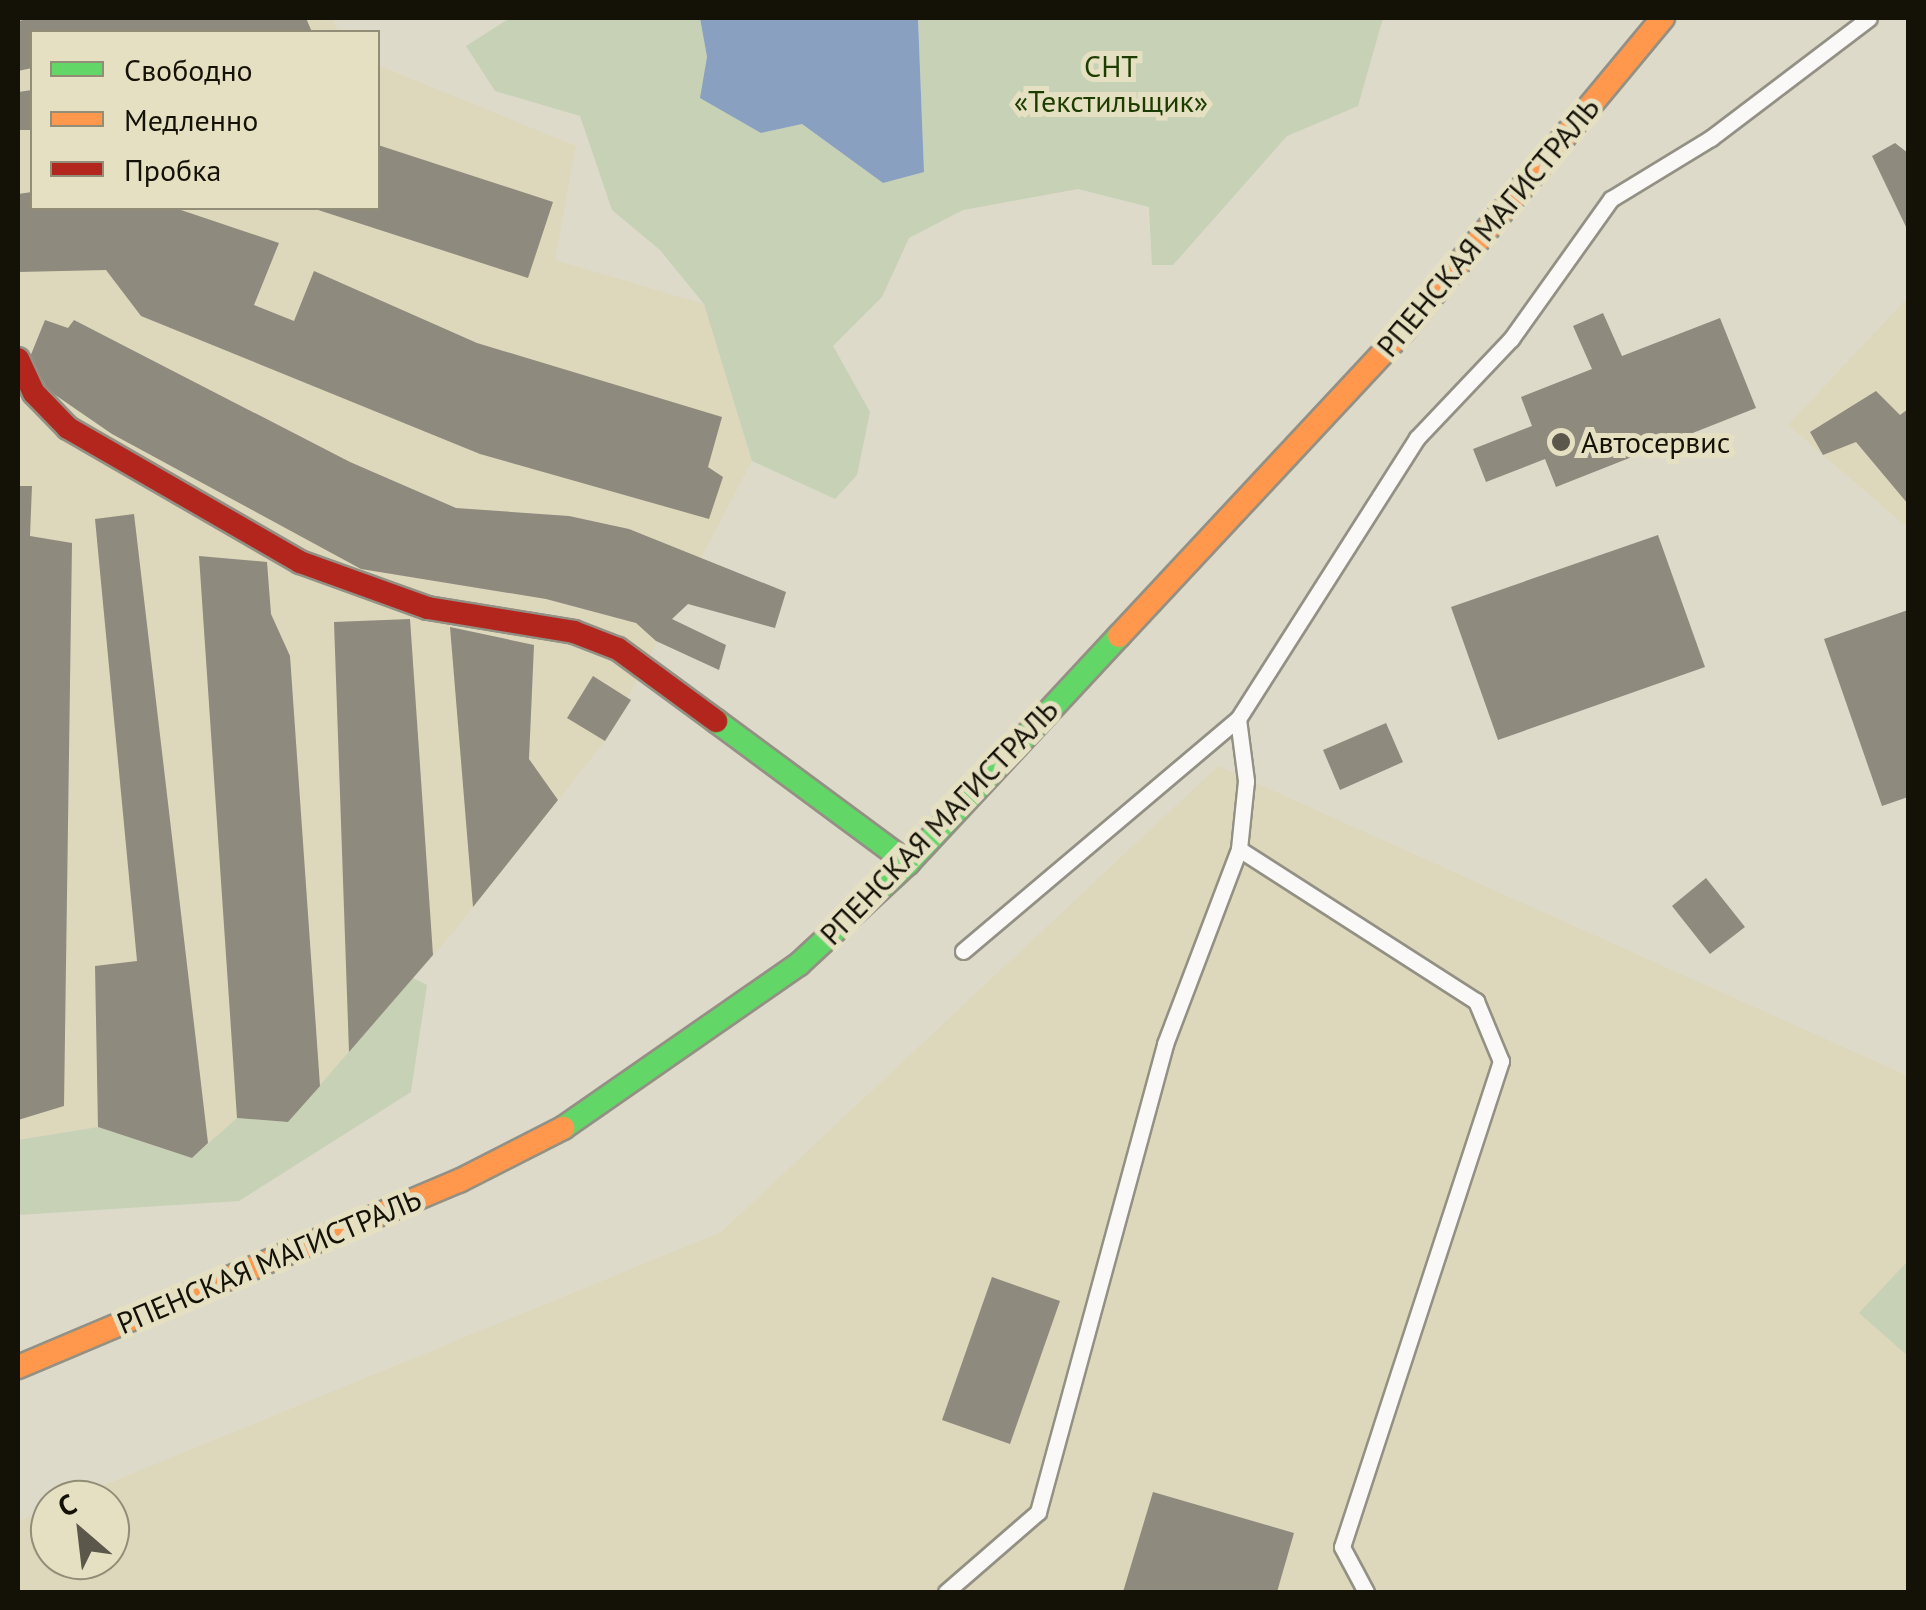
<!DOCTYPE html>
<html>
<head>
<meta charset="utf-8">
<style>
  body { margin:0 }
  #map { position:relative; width:1926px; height:1610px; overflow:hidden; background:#dedaca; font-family:"PT Sans",sans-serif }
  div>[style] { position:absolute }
  .built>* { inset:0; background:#ddd7bb }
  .green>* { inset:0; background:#c6d1b6 }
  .water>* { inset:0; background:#89a0c0 }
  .building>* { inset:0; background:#8e8a7e }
  .roads { filter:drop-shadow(2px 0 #939084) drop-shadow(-2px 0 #939084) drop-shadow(0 2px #939084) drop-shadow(0 -2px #939084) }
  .lane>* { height:15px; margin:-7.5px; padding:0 7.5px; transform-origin:7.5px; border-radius:7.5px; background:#faf9f7 }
  .fast>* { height:22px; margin:-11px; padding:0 11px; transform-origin:11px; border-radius:11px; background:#63d668 }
  .slow>* { height:22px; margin:-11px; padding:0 11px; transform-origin:11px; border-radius:11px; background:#ff974d }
  .jam>* { height:22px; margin:-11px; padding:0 11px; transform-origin:11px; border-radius:11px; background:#b3261e }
  .dots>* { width:28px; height:28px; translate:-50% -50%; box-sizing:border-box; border:5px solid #e6e0c2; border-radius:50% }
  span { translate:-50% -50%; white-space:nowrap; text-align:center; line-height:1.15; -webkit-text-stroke:10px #e6e0c2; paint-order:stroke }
  .park-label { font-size:30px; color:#1d3d00 }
  .street-label { font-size:30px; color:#141107 }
  .poi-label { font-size:30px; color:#141107 }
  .left { translate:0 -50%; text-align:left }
  .frame { position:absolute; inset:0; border:20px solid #141107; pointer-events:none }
  .legend { position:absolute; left:30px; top:30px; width:350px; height:180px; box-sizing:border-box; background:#e6e0c2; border:2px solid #928d77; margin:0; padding:12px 18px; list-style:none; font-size:30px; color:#141107 }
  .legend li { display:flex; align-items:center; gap:20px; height:50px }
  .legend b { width:50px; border:2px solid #928d77 }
  .north { position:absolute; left:30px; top:1480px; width:100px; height:100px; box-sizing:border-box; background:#e6e0c2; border:2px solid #928d77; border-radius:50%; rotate:332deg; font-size:28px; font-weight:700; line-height:40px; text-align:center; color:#141107 }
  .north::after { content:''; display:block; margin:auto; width:35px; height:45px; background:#5b574b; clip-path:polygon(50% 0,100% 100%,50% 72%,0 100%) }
</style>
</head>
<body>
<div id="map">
  <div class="built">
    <div style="clip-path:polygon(18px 18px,332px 18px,339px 32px,32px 32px,32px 208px,378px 208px,378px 65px,576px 146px,555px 260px,704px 304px,752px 461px,605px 741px,456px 929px,288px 1122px,237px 1118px,192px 1158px,98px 1127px,18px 1140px)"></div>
    <div style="clip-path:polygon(1908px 297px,1908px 528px,1788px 425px)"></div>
    <div style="clip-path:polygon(1218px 766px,1908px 1076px,1908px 1592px,18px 1592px,18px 1521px,50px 1508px,50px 1560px,110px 1560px,110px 1500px,68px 1500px,721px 1232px)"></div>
  </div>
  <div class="green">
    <div style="clip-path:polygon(510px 18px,700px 18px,707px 57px,761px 133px,802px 124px,883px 183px,924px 171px,918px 18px,1383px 18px,1358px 106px,1287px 136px,1173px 265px,1152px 265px,1149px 207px,1078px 189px,963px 210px,909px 238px,882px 297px,833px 346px,870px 412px,857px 475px,835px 499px,752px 461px,704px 304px,660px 250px,612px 210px,580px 116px,495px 91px,466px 46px)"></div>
    <div style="clip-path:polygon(413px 978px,427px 985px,411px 1092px,239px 1201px,18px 1215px,18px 1140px,98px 1127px,192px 1158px,237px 1118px,288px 1122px)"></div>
    <div style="clip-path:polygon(1908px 1261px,1908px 1356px,1859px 1313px)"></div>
  </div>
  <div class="water">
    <div style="clip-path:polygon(700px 18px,918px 18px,924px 172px,883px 183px,802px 124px,761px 133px,700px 98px,707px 57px)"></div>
  </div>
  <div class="building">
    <div style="clip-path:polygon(34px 18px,306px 18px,312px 32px,32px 32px,32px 68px,18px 71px,18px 21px)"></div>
    <div style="clip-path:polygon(32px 90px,32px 130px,18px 130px,18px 92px)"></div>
    <div style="clip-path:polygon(1895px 143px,1908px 153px,1908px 231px,1872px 156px)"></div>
    <div style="clip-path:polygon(378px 145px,553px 202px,528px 278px,312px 208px,378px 208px)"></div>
    <div style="clip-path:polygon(32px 192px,32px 208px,175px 208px,279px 243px,254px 305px,294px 321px,314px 271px,477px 343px,722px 417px,708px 467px,723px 477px,709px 519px,480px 454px,141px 316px,106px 270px,18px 272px,18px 194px)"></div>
    <div style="clip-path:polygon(1603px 313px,1622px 356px,1720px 318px,1756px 408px,1556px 487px,1545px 459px,1486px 482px,1473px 449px,1532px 426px,1521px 397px,1592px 369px,1573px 326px)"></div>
    <div style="clip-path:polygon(45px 320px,68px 328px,74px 320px,350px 462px,456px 508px,569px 516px,629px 529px,786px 592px,775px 628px,688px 604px,672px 619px,726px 645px,719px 670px,656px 641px,636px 623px,546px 599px,361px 569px,112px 434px,48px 390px,30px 357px)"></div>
    <div style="clip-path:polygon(1876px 391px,1900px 415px,1908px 409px,1908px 504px,1856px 442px,1823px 455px,1810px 432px)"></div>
    <div style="clip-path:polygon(18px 486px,32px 486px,30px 536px,72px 543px,64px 1106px,18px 1120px)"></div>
    <div style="clip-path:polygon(134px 514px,208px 1143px,192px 1158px,98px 1127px,95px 966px,137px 961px,95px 519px)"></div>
    <div style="clip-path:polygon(1658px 535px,1705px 667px,1498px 740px,1451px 607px)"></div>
    <div style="clip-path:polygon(199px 556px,267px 562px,271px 614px,290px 656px,320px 1086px,288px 1122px,237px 1118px)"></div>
    <div style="clip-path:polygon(1908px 610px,1908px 797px,1882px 806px,1824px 639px)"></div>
    <div style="clip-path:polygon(410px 619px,433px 955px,349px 1052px,334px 622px)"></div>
    <div style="clip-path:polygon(450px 627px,534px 645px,529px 759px,558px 800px,473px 907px)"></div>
    <div style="clip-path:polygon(593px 676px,631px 700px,605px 741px,567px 718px)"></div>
    <div style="clip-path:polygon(1386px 723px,1403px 762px,1340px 790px,1323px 750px)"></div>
    <div style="clip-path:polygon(1706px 878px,1745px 927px,1710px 954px,1672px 906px)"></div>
    <div style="clip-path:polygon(992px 1277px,1060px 1301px,1010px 1444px,942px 1420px)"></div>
    <div style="clip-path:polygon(1153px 1492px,1294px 1533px,1277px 1592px,1123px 1592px)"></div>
  </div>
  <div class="roads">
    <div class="lane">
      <div style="left:1238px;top:719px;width:63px;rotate:82.6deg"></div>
      <div style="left:1246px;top:781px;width:68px;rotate:95.9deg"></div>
      <div style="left:963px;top:951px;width:360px;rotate:-40.2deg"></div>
      <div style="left:1238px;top:719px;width:333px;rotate:-57.5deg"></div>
      <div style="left:1417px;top:438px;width:137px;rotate:-46.5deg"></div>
      <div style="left:1511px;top:339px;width:172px;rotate:-54.5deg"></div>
      <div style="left:1611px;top:199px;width:117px;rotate:-31.4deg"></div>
      <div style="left:1711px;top:138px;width:198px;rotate:-37.2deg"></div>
      <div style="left:946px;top:1592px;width:122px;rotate:-41deg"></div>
      <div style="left:1038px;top:1512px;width:485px;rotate:-74.8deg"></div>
      <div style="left:1165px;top:1044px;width:209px;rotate:-69.2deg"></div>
      <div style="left:1239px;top:849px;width:282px;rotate:32.7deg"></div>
      <div style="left:1476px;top:1001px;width:65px;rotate:67.4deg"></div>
      <div style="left:1501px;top:1061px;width:511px;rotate:108.12deg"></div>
      <div style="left:1342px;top:1547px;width:51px;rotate:61.9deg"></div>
    </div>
    <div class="fast">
      <div style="left:716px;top:721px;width:239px;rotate:36.5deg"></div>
      <div style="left:563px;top:1128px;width:287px;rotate:-34.8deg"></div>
      <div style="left:799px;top:964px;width:149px;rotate:-42.8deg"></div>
      <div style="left:908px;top:863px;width:310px;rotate:-47.1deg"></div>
    </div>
    <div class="slow">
      <div style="left:1119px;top:636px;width:417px;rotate:-47deg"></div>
      <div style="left:1403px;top:331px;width:407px;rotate:-50.3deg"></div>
      <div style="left:18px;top:1367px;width:479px;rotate:-22.9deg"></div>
      <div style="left:459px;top:1181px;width:117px;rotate:-27deg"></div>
    </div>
    <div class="jam">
      <div style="left:18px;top:359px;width:38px;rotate:65deg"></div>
      <div style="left:34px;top:393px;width:49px;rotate:45.8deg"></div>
      <div style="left:68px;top:428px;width:268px;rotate:30deg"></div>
      <div style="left:300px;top:562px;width:136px;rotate:19.8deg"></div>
      <div style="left:428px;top:608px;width:148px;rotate:9.3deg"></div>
      <div style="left:574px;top:632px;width:47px;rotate:21.1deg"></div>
      <div style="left:618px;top:649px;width:122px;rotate:36.3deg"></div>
    </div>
  </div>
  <div class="dots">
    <div style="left:1561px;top:442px;background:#5b574b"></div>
  </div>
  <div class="park-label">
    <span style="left:1111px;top:83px">СНТ<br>«Текстильщик»</span>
  </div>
  <div class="street-label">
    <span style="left:1488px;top:227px;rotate:-50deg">РПЕНСКАЯ МАГИСТРАЛЬ</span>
    <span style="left:939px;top:822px;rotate:-46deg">РПЕНСКАЯ МАГИСТРАЛЬ</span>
    <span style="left:269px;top:1261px;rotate:-23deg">РПЕНСКАЯ МАГИСТРАЛЬ</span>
  </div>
  <div class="poi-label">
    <span class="left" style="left:1581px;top:442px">Автосервис</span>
  </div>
  <div class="frame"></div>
  <ul class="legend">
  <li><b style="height:12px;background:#63d668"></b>Свободно</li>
  <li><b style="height:12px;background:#ff974d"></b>Медленно</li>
  <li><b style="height:12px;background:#b3261e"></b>Пробка</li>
  </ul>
  <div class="north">С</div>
</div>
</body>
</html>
